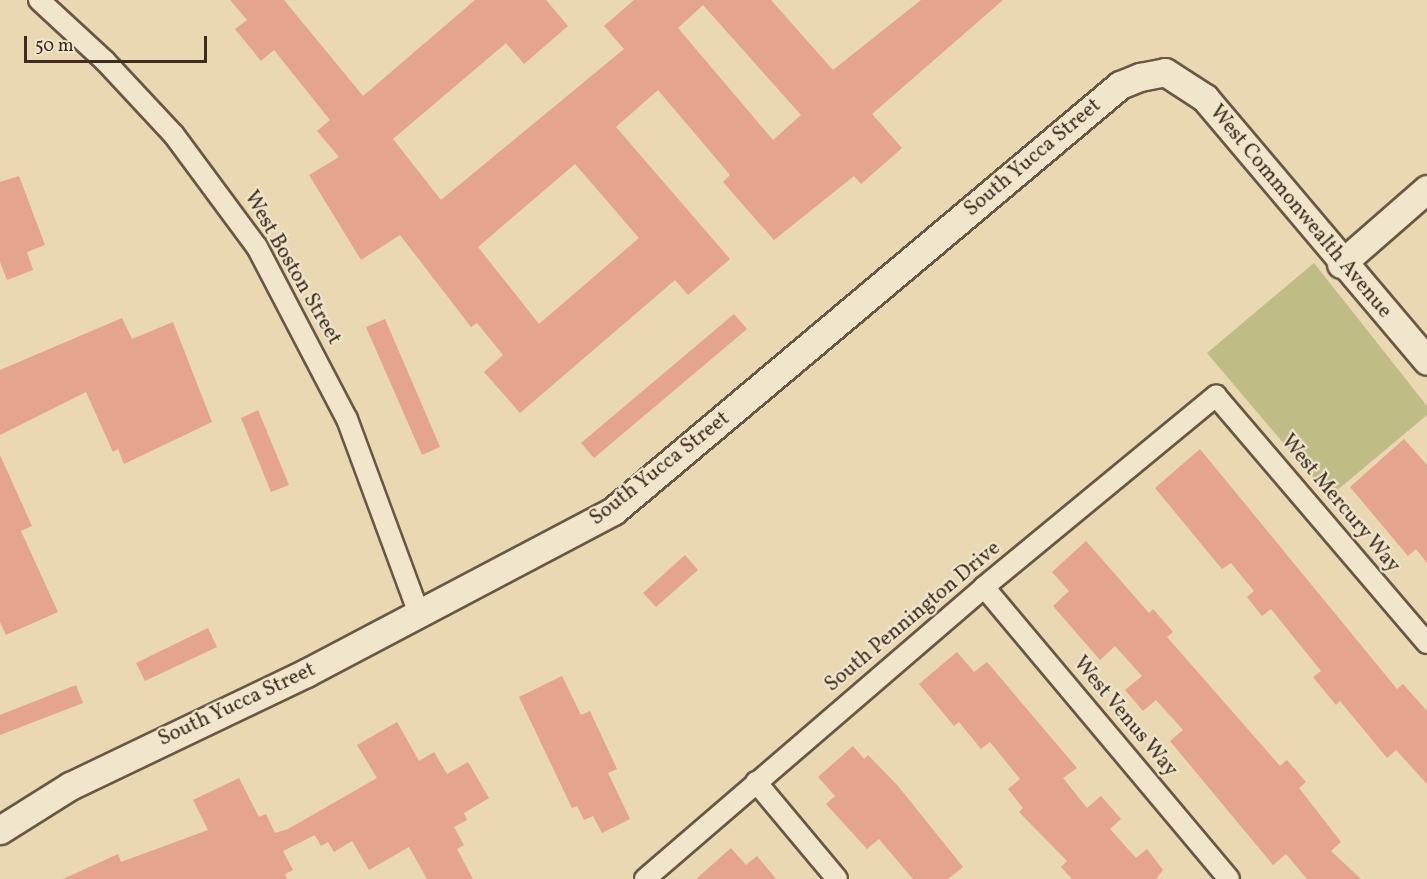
<!DOCTYPE html>
<html>
<head>
<meta charset="utf-8">
<style>
  body { margin:0 }
  #map { position:relative; width:1427px; height:879px; overflow:hidden; background:#e9d8b1; font-family:Vollkorn,serif }
  div>[style] { position:absolute }
  .green>* { inset:0; background:#bfbc86 }
  .building>* { inset:0; background:#e4a48e }
  .roads { filter:drop-shadow(2px 0 #6a5744) drop-shadow(-2px 0 #6a5744) drop-shadow(0 2px #6a5744) drop-shadow(0 -2px #6a5744) }
  .street>* { height:20px; margin:-10px; padding:0 10px; transform-origin:10px; border-radius:10px; background:#f1e6cc }
  .secondary>* { height:27px; margin:-13.5px; padding:0 13.5px; transform-origin:13.5px; border-radius:13.5px; background:#f1e6cc }
  span { translate:-50% -50%; white-space:nowrap; text-align:center; line-height:1.15; -webkit-text-stroke:4.5px #f1e6cc; paint-order:stroke }
  .street-label { font-size:21px; color:#3f2c20 }
  .scale { position:absolute; left:24px; top:36px; width:183px; height:27px; box-sizing:border-box; border:3px solid #3f2c20; border-top:0; padding-left:8px; font-size:18px; line-height:21px; white-space:nowrap; color:#3f2c20; -webkit-text-stroke:4px #f1e6cc; paint-order:stroke }
</style>
</head>
<body>
<div id="map">
  <div class="green">
    <div style="clip-path:polygon(1314px 263px,1427px 406px,1427px 415px,1329px 497px,1207px 353px)"></div>
  </div>
  <div class="building">
    <div style="clip-path:polygon(evenodd,230px 0,284px 0,363px 96px,475px 0,546px 0,568px 26px,524px 64px,506px 43px,393px 139px,441px 200px,624px 49px,604px 26px,634px 0,771px 0,833px 70px,921px 0,1003px 0,872px 114px,902px 148px,861px 184px,854px 176px,774px 240px,723px 182px,730px 175px,658px 90px,616px 127px,730px 259px,688px 295px,675px 280px,520px 413px,484px 372px,503px 355px,477px 323px,471px 327px,400px 235px,361px 260px,309px 175px,339px 157px,317px 131px,330px 120px,274px 50px,261px 61px,235px 29px,247px 20px,230px 0,703px 5px,801px 115px,773px 140px,678px 28px,703px 5px,230px 0,575px 164px,639px 238px,539px 324px,478px 247px,575px 164px)"></div>
    <div style="clip-path:polygon(19px 176px,45px 245px,27px 252px,33px 270px,7px 280px,0 262px,0 182px)"></div>
    <div style="clip-path:polygon(734px 314px,747px 329px,594px 458px,581px 443px)"></div>
    <div style="clip-path:polygon(122px 318px,132px 339px,173px 322px,212px 422px,124px 464px,118px 449px,113px 452px,86px 392px,0 435px,0 370px)"></div>
    <div style="clip-path:polygon(385px 319px,440px 447px,422px 455px,366px 327px)"></div>
    <div style="clip-path:polygon(258px 410px,289px 485px,271px 492px,241px 418px)"></div>
    <div style="clip-path:polygon(1404px 439px,1427px 465px,1427px 563px,1416px 549px,1408px 556px,1350px 487px)"></div>
    <div style="clip-path:polygon(1200px 449px,1397px 689px,1403px 684px,1427px 711px,1427px 784px,1396px 750px,1387px 758px,1340px 701px,1336px 705px,1313px 677px,1321px 671px,1271px 609px,1262px 616px,1247px 597px,1254px 591px,1231px 563px,1222px 569px,1155px 488px)"></div>
    <div style="clip-path:polygon(0 455px,32px 526px,21px 531px,58px 612px,6px 635px,0 622px)"></div>
    <div style="clip-path:polygon(1086px 541px,1149px 613px,1153px 609px,1173px 632px,1167px 637px,1280px 766px,1287px 760px,1306px 782px,1299px 788px,1341px 842px,1331px 851px,1361px 879px,1307px 879px,1286px 854px,1273px 865px,1170px 741px,1183px 730px,1156px 700px,1143px 711px,1125px 690px,1142px 676px,1115px 646px,1100px 660px,1053px 606px,1069px 591px,1052px 572px)"></div>
    <div style="clip-path:polygon(685px 555px,698px 570px,656px 607px,643px 593px)"></div>
    <div style="clip-path:polygon(208px 628px,217px 647px,145px 681px,136px 663px)"></div>
    <div style="clip-path:polygon(957px 652px,974px 672px,987px 662px,1077px 768px,1063px 778px,1087px 808px,1101px 796px,1121px 819px,1110px 829px,1136px 858px,1147px 849px,1163px 870px,1156px 879px,1072px 879px,1061px 867px,1067px 861px,1019px 812px,1023px 808px,1008px 789px,1020px 779px,990px 742px,981px 749px,959px 722px,954px 726px,919px 684px)"></div>
    <div style="clip-path:polygon(562px 676px,581px 715px,590px 711px,617px 769px,608px 773px,630px 819px,602px 833px,593px 816px,584px 820px,577px 806px,572px 808px,519px 697px)"></div>
    <div style="clip-path:polygon(76px 685px,83px 703px,0 735px,0 715px)"></div>
    <div style="clip-path:polygon(397px 722px,419px 761px,434px 752px,447px 774px,468px 762px,489px 798px,464px 813px,467px 820px,454px 827px,464px 845px,457px 849px,473px 879px,427px 879px,409px 847px,369px 870px,352px 841px,334px 852px,328px 842px,321px 846px,315px 835px,283px 851px,293px 870px,285px 874px,287px 879px,63px 879px,118px 854px,121px 862px,208px 830px,193px 800px,239px 778px,259px 817px,266px 814px,275px 833px,288px 829px,377px 778px,357px 745px)"></div>
    <div style="clip-path:polygon(853px 746px,864px 759px,868px 755px,898px 786px,963px 867px,948px 879px,913px 879px,879px 839px,867px 849px,826px 804px,835px 796px,818px 777px)"></div>
    <div style="clip-path:polygon(731px 848px,746px 865px,757px 856px,776px 879px,696px 879px)"></div>
  </div>
  <div class="roads">
    <div class="street">
      <div style="left:39px;top:0;width:90px;rotate:42.7deg"></div>
      <div style="left:105px;top:61px;width:101px;rotate:47deg"></div>
      <div style="left:174px;top:135px;width:139px;rotate:53.5deg"></div>
      <div style="left:257px;top:247px;width:194px;rotate:62.4deg"></div>
      <div style="left:347px;top:419px;width:208px;rotate:69.7deg"></div>
      <div style="left:984px;top:587px;width:381px;rotate:50deg"></div>
      <div style="left:756px;top:782px;width:126px;rotate:50.1deg"></div>
      <div style="left:645px;top:879px;width:447px;rotate:-40.7deg"></div>
      <div style="left:984px;top:587px;width:301px;rotate:-39.5deg"></div>
      <div style="left:1216px;top:396px;width:325px;rotate:49.5deg"></div>
    </div>
    <div class="secondary">
      <div style="left:1341px;top:264px;width:114px;rotate:-41.1deg"></div>
      <div style="left:0;top:830px;width:83px;rotate:-32.2deg"></div>
      <div style="left:70px;top:786px;width:262px;rotate:-25.6deg"></div>
      <div style="left:306px;top:673px;width:347px;rotate:-27.8deg"></div>
      <div style="left:613px;top:511px;width:662px;rotate:-40.04deg"></div>
      <div style="left:1120px;top:85px;width:22px;rotate:-22deg"></div>
      <div style="left:1140px;top:77px;width:25px;rotate:-11deg"></div>
      <div style="left:1165px;top:72px;width:48px;rotate:33deg"></div>
      <div style="left:1205px;top:98px;width:344px;rotate:49.8deg"></div>
    </div>
  </div>
  <div class="street-label">
    <span style="left:1033px;top:158px;rotate:-40deg">South Yucca Street</span>
    <span style="left:1300px;top:212px;rotate:50deg">West Commonwealth Avenue</span>
    <span style="left:292px;top:268px;rotate:60deg">West Boston Street</span>
    <span style="left:660px;top:469px;rotate:-38deg">South Yucca Street</span>
    <span style="left:1340px;top:504px;rotate:50deg">West Mercury Way</span>
    <span style="left:913px;top:617px;rotate:-40deg">South Pennington Drive</span>
    <span style="left:237px;top:705px;rotate:-25deg">South Yucca Street</span>
    <span style="left:1125px;top:717px;rotate:50deg">West Venus Way</span>
  </div>
  <div class="scale">50 m</div>
</div>
</body>
</html>
